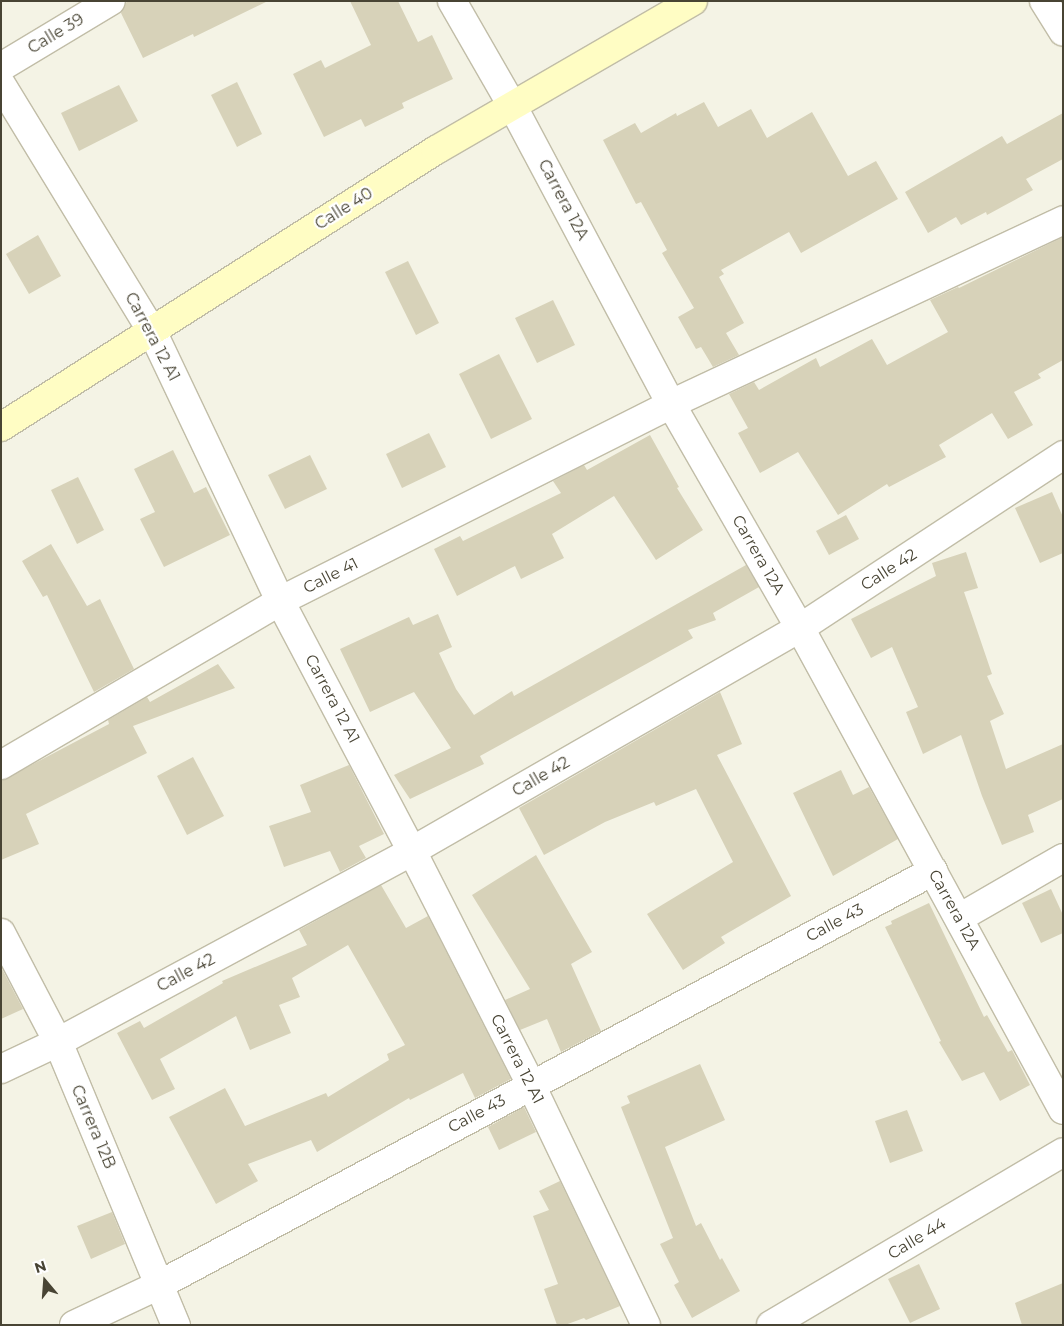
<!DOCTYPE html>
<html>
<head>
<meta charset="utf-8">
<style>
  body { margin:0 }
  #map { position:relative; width:1064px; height:1326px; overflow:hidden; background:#f4f3e5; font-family:Montserrat,sans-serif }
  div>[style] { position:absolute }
  .building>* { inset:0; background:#d7d2b9 }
  .roads { filter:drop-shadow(1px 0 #c1bda7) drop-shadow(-1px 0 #c1bda7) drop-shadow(0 1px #c1bda7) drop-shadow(0 -1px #c1bda7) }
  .street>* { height:28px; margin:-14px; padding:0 14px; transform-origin:14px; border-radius:14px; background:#fff }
  .secondary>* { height:28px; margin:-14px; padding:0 14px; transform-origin:14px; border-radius:14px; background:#fffdc4 }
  span { translate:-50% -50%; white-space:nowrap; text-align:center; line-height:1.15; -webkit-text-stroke:4.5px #fff; paint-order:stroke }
  .street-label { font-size:16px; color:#484434 }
  .frame { position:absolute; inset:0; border:2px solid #484434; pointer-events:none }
  .north { position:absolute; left:20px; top:1256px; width:50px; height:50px; -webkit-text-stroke:4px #fff; paint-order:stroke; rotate:342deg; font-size:14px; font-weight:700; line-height:20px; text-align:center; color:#484434 }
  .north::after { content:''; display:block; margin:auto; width:18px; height:22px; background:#484434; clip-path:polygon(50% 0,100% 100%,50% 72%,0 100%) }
</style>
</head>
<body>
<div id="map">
  <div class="building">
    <div style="clip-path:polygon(127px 1px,268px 1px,194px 37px,193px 34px,143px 58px,121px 13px)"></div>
    <div style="clip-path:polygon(350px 1px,398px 1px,418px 42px,432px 35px,453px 79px,402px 103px,404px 108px,365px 127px,361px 119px,324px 137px,293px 74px,321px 60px,325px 68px,371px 45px)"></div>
    <div style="clip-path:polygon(237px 82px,262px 134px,237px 147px,211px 95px)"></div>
    <div style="clip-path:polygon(119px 85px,138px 121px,79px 151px,61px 113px)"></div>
    <div style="clip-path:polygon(704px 102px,718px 127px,751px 109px,767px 138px,812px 112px,848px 176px,876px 161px,898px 199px,801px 253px,789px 232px,721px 270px,724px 274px,719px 277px,744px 323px,726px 333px,739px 355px,713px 367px,701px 347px,696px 349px,678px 317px,694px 308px,662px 253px,667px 250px,641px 202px,636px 204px,603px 140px,635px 123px,641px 133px,676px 113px,677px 116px)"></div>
    <div style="clip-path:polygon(1063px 113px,1063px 159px,1026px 179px,1033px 190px,987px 215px,986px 212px,961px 225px,956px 217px,928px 233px,905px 192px,1002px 136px,1007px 144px)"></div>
    <div style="clip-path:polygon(38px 235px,61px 276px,29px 294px,6px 254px)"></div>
    <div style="clip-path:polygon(1063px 237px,1063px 360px,1038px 374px,1041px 378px,1014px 392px,1033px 425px,1008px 439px,992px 413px,939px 445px,946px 457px,889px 487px,887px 484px,838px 515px,798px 452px,760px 473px,738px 433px,748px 428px,729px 394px,754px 382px,759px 390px,816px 358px,820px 367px,872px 339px,887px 365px,948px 332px,930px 300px,958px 287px,959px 288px)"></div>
    <div style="clip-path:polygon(408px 261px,439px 323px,416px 335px,385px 272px)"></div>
    <div style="clip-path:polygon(553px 300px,575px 345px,537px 363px,515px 318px)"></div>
    <div style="clip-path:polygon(499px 354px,532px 419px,491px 439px,459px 374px)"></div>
    <div style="clip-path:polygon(429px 433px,446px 467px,402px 488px,386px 454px)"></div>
    <div style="clip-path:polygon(650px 435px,679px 487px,677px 488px,703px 530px,656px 560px,614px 496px,552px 534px,564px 558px,521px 579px,515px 566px,457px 596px,434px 549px,460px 536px,463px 541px,561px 493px,553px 481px,584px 465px,587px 470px)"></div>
    <div style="clip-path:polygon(173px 450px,194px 493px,206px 487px,230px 535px,164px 567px,140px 519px,155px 512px,134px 469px)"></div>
    <div style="clip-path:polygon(310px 455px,327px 489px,285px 509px,268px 475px)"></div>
    <div style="clip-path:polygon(78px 477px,104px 530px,77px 544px,51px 490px)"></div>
    <div style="clip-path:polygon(1052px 492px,1063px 517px,1063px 553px,1040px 563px,1015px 508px)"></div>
    <div style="clip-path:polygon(846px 515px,859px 539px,829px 555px,816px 531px)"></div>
    <div style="clip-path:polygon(51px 544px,87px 606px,100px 599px,134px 669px,94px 692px,47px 595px,43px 597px,22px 561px)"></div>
    <div style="clip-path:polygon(966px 552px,978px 588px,964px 592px,992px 674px,987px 676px,1004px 714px,990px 721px,1006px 769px,1063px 744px,1063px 799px,1028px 815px,1034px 832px,1002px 845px,982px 796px,961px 735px,923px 754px,906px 712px,918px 707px,892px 647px,871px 658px,851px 619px,936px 576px,932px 563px)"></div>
    <div style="clip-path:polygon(746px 565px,759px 587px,713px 613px,716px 620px,688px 630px,693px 638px,480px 756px,484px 764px,410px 799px,394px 775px,451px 748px,414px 692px,370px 712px,340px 649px,409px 617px,413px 625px,438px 614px,452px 647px,439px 653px,456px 689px,474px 715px,512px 691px,514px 696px)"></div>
    <div style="clip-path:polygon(218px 664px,235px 688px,133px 726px,147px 753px,26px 814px,39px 844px,1px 860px,1px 781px,109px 724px,108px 720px,147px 697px,150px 702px)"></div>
    <div style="clip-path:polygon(720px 692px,742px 744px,717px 755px,791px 896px,721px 937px,725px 943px,683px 970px,647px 914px,733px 862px,696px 789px,656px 806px,654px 802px,605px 822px,544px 855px,519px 808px)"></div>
    <div style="clip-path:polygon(193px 757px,224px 816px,187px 835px,157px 776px)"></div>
    <div style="clip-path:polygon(349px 765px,384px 834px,359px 846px,366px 858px,340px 872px,330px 851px,284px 867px,269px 826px,311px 812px,300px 785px)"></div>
    <div style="clip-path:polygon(841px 770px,853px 795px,869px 787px,898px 839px,833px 876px,793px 793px)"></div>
    <div style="clip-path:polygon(536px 855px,592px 952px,571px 964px,601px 1031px,561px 1052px,547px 1019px,520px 1030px,505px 1000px,530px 989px,472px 895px)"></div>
    <div style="clip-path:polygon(381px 885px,406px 928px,428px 916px,511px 1079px,475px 1098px,463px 1073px,410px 1100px,409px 1098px,317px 1152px,311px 1140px,248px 1164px,258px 1181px,216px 1204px,169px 1117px,225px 1088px,245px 1126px,326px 1093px,328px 1097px,389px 1060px,387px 1054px,405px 1045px,348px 945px,292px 978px,300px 997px,279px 1005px,291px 1033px,250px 1050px,236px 1016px,160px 1059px,175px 1089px,152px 1100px,117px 1033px,140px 1021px,144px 1028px,223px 983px,222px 981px,307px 945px,299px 930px)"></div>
    <div style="clip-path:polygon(1051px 889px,1063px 915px,1063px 933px,1041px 943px,1022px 903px)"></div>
    <div style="clip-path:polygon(929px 903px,984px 1017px,987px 1015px,1008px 1052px,1012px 1050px,1030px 1085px,1000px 1101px,984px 1072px,962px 1081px,939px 1042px,941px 1041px,885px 927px,892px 924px,891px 921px)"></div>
    <div style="clip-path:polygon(1px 967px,23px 1009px,1px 1019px)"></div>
    <div style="clip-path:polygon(700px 1064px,725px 1120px,665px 1147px,696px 1226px,701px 1223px,720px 1260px,722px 1258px,740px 1291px,692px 1318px,674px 1285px,679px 1282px,660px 1244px,673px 1238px,621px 1107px,630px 1103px,627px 1096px)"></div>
    <div style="clip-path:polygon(524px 1107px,536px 1132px,499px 1150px,488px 1127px)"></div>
    <div style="clip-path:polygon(907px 1110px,923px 1151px,890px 1163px,875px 1121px)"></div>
    <div style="clip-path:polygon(560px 1181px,620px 1306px,586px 1320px,584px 1318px,565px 1325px,557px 1325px,544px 1289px,558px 1284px,533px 1216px,549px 1210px,539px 1191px)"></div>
    <div style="clip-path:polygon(112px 1212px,125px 1244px,91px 1259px,77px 1226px)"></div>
    <div style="clip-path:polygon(919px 1264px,940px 1309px,910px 1323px,888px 1279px)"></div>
    <div style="clip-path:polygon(1063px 1283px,1063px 1325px,1022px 1325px,1015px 1303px)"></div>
  </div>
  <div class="roads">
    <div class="street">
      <div style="left:452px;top:1px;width:122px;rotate:60.1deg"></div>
      <div style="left:513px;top:107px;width:336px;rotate:62deg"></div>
      <div style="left:671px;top:404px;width:258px;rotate:60.1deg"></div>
      <div style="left:800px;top:628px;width:549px;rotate:61.38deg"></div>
      <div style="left:1044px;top:1px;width:36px;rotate:58deg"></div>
      <div style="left:1px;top:67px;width:128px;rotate:-31deg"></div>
      <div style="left:1px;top:84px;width:289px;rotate:58.6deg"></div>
      <div style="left:152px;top:331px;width:299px;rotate:64.6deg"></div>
      <div style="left:280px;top:601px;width:283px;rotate:62.2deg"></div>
      <div style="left:412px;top:851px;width:263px;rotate:63deg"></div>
      <div style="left:531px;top:1085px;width:266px;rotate:64.4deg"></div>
      <div style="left:1px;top:765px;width:324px;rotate:-30.4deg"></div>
      <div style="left:280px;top:601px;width:438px;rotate:-26.7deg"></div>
      <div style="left:671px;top:404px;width:433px;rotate:-25.1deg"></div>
      <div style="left:959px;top:918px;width:120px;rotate:-30deg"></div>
      <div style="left:1px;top:933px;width:123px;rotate:62.4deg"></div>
      <div style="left:58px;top:1042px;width:307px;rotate:67.4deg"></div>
      <div style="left:1px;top:1069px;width:63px;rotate:-25.3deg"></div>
      <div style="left:58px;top:1042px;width:402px;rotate:-28.3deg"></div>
      <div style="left:412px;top:851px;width:448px;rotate:-29.9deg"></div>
      <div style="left:800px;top:628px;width:315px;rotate:-33.3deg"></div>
      <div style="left:74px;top:1325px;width:94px;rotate:-25.2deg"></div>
      <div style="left:159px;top:1285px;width:878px;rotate:-28.14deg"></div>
      <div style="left:771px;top:1325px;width:339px;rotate:-30.6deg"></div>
    </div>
    <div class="secondary">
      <div style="left:1px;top:427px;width:516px;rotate:-32.49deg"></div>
      <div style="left:436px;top:150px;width:297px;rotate:-30.1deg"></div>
    </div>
  </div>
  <div class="street-label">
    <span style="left:56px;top:34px;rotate:-31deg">Calle 39</span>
    <span style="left:563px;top:200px;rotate:62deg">Carrera 12A</span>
    <span style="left:344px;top:209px;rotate:-32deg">Calle 40</span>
    <span style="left:152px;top:337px;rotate:62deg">Carrera 12 A1</span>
    <span style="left:758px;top:555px;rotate:60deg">Carrera 12A</span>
    <span style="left:889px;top:570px;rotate:-33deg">Calle 42</span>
    <span style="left:331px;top:576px;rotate:-27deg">Calle 41</span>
    <span style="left:332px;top:699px;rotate:62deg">Carrera 12 A1</span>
    <span style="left:541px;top:777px;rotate:-30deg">Calle 42</span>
    <span style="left:954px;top:910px;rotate:61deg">Carrera 12A</span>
    <span style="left:835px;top:923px;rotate:-28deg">Calle 43</span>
    <span style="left:186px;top:973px;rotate:-28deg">Calle 42</span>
    <span style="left:517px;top:1059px;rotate:63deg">Carrera 12 A1</span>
    <span style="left:477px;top:1114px;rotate:-28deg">Calle 43</span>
    <span style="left:93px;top:1127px;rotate:67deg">Carrera 12B</span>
    <span style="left:917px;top:1239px;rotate:-31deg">Calle 44</span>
  </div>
  <div class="frame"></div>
  <div class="north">N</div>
</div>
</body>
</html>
